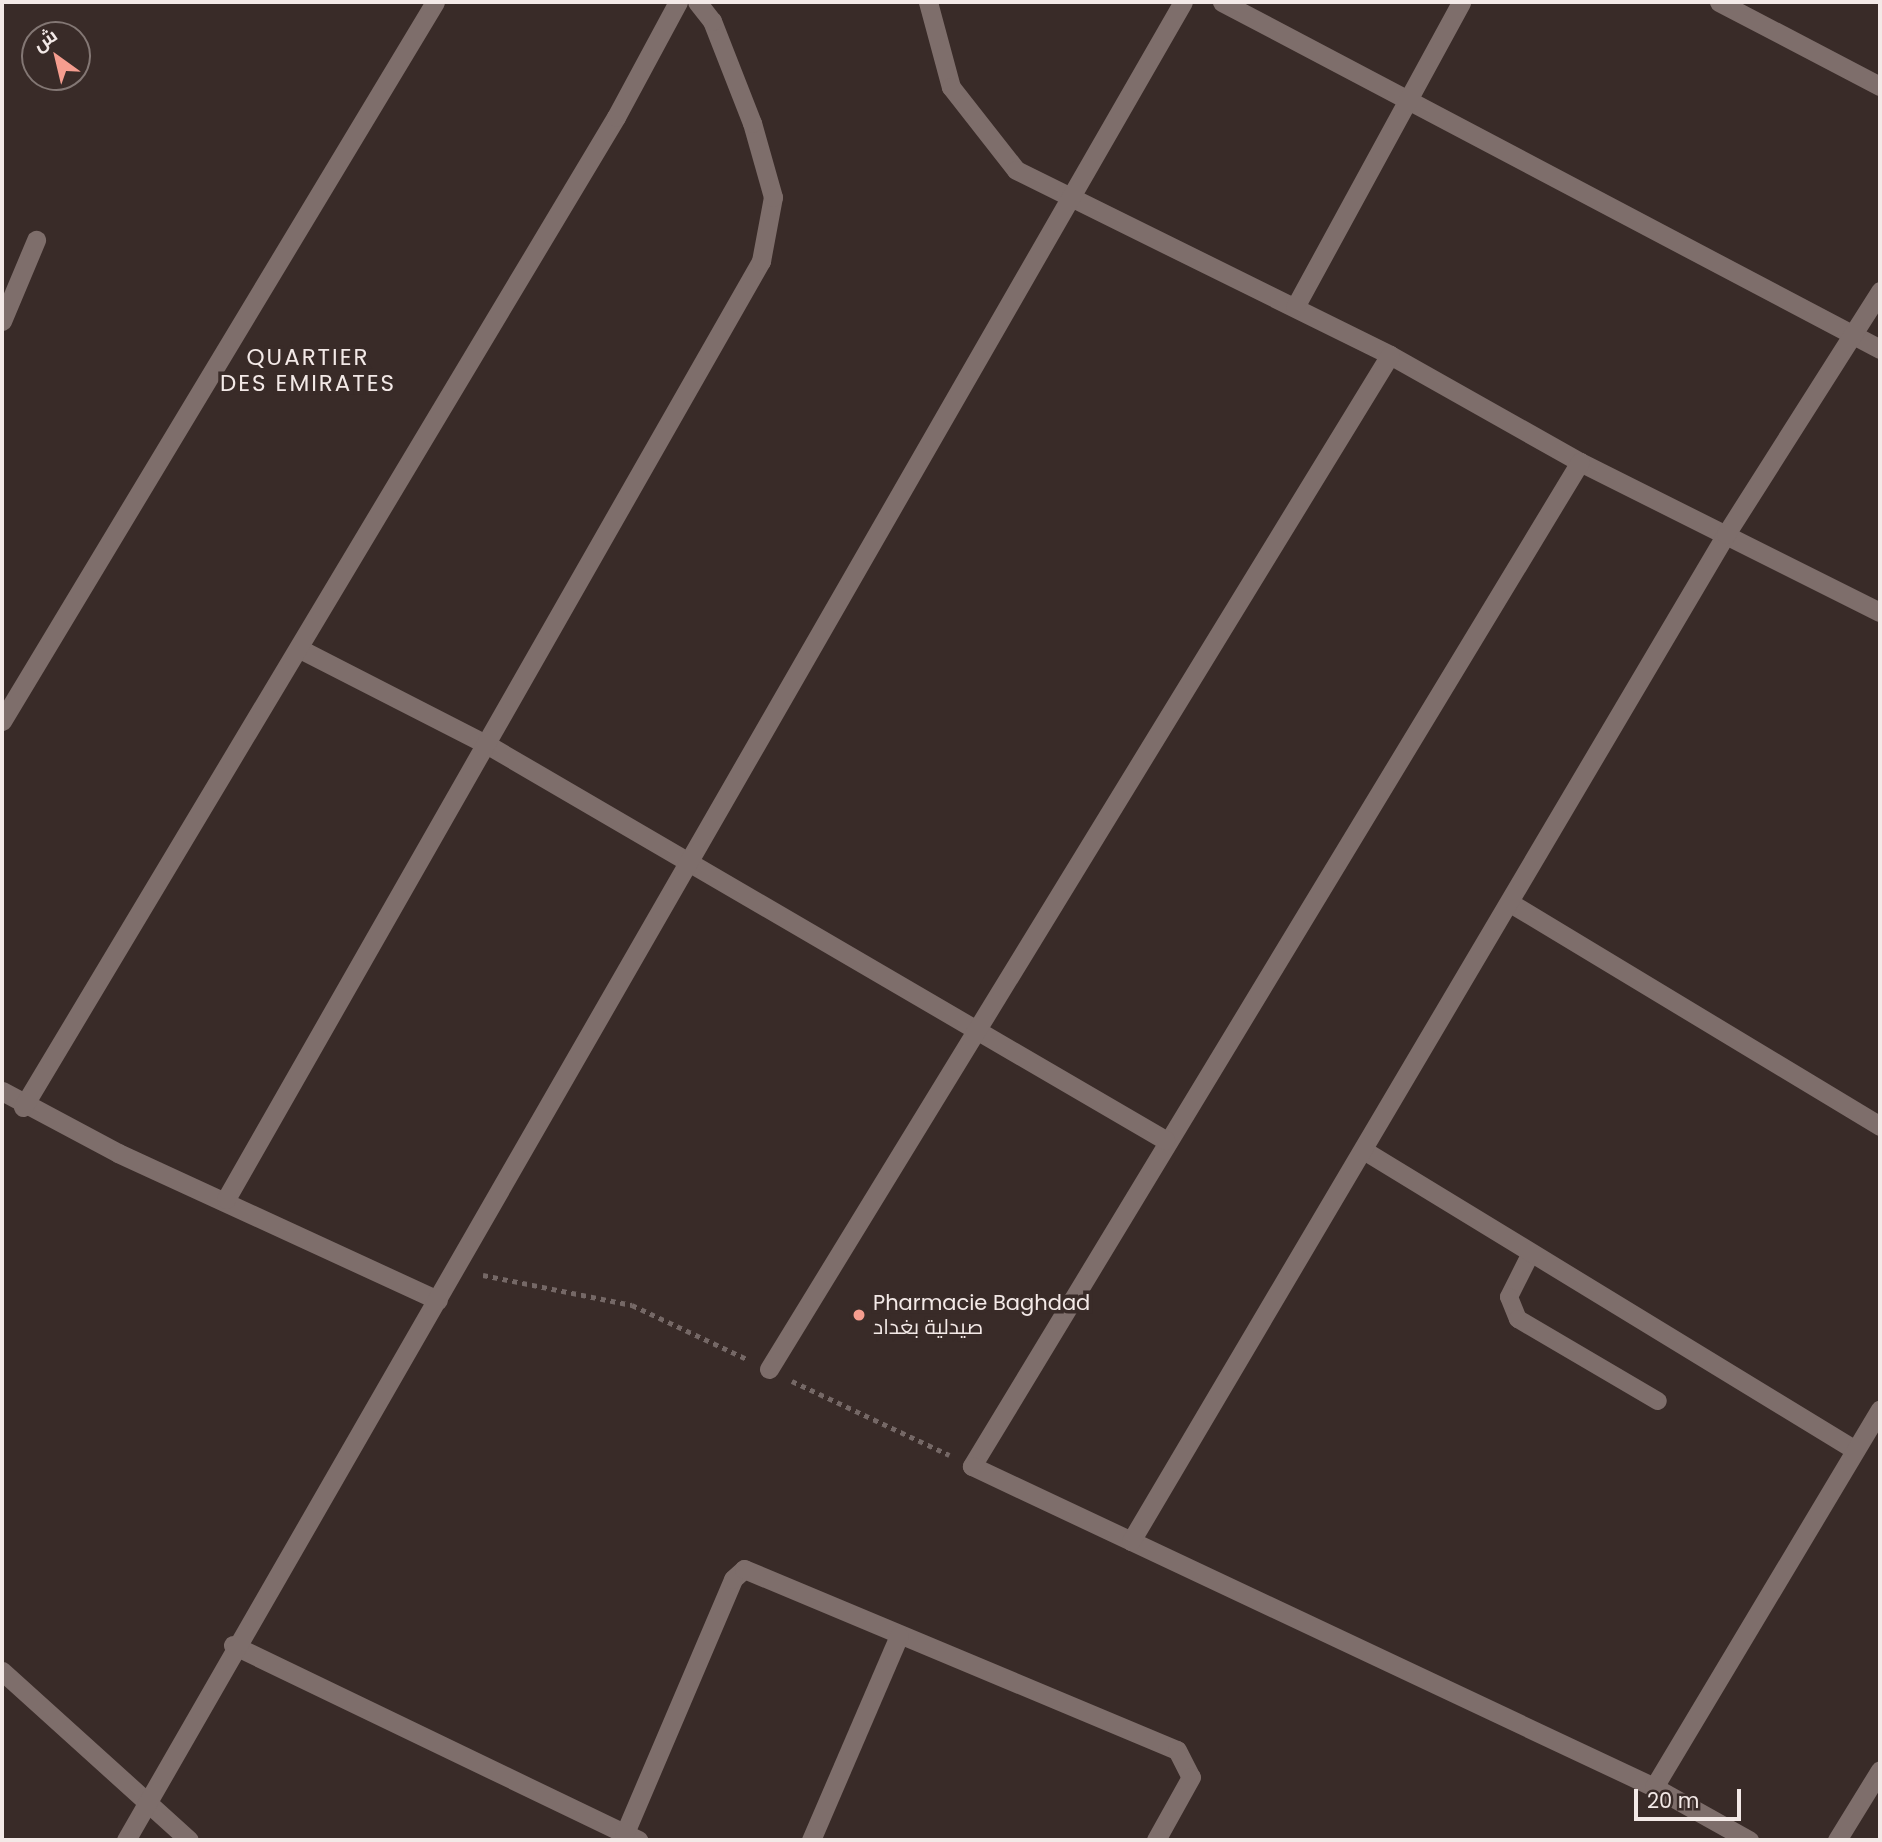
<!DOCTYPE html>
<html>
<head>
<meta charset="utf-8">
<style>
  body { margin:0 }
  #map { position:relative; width:1882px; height:1842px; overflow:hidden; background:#392b28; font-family:Poppins,Cairo,sans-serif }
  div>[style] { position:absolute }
  .path>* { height:4.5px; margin-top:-2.25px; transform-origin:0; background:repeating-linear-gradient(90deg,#756866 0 5px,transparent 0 10px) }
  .service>* { height:18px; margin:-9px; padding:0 9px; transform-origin:9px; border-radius:9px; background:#7e6e6b }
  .minor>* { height:19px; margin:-9.5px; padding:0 9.5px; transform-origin:9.5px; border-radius:9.5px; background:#7e6e6b }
  .dots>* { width:19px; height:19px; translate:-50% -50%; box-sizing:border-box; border:4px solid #392b28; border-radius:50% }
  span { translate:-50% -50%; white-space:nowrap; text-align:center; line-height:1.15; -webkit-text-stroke:7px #392b28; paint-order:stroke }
  .poi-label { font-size:21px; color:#f3e9e7 }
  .left { translate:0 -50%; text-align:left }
  .neighbourhood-label { font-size:23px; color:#f3e9e7; letter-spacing:2px }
  .frame { position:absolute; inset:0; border:4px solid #f3e9e7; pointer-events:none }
  .north { position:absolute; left:21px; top:21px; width:70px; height:70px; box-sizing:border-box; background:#392b28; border:2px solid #837774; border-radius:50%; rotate:326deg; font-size:19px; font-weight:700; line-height:28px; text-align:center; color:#f3e9e7 }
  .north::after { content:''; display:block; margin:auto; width:24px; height:32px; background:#f59d8f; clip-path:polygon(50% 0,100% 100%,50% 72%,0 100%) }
  .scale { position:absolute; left:1634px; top:1789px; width:107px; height:32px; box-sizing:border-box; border:4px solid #f3e9e7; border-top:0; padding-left:9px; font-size:21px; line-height:24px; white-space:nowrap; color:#f3e9e7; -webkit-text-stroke:5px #392b28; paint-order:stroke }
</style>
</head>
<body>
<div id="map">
  <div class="path">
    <div style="left:483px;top:1275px;width:152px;rotate:11.4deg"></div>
    <div style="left:632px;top:1305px;width:127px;rotate:25.2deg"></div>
    <div style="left:792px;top:1381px;width:174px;rotate:25.2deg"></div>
  </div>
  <div class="service">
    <div style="left:1531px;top:1253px;width:49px;rotate:116.6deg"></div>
    <div style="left:1509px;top:1297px;width:24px;rotate:68deg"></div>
    <div style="left:1518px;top:1319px;width:162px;rotate:30.4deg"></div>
  </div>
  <div class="minor">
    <div style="left:928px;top:2px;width:88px;rotate:74.9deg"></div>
    <div style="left:951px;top:87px;width:105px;rotate:51.9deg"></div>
    <div style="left:1016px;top:170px;width:417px;rotate:26.3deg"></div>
    <div style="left:1390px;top:355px;width:218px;rotate:29.4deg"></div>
    <div style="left:1580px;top:462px;width:335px;rotate:26.6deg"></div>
    <div style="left:1222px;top:2px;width:744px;rotate:27.81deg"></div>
    <div style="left:1719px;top:2px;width:182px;rotate:27.6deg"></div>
    <div style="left:1295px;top:307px;width:347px;rotate:-61.4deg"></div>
    <div style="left:2px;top:321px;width:88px;rotate:-67.2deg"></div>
    <div style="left:1580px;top:462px;width:1174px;rotate:121.2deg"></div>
    <div style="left:972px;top:1466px;width:754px;rotate:25.21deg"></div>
    <div style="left:1654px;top:1787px;width:109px;rotate:29.2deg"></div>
    <div style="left:300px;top:649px;width:211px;rotate:27.1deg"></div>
    <div style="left:488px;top:745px;width:784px;rotate:30.26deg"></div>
    <div style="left:2px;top:721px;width:839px;rotate:-58.94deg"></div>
    <div style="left:1512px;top:904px;width:430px;rotate:31.1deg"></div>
    <div style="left:2px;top:1091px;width:132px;rotate:28.1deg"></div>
    <div style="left:118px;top:1153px;width:352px;rotate:24.7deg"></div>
    <div style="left:23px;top:1107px;width:1154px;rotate:-59.08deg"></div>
    <div style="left:616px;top:117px;width:131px;rotate:-61.7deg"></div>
    <div style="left:1365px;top:1151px;width:574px;rotate:31.39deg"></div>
    <div style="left:226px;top:1199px;width:1080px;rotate:-60.3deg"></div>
    <div style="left:761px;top:261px;width:65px;rotate:-79.4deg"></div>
    <div style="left:773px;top:197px;width:77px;rotate:-105.8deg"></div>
    <div style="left:752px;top:123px;width:110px;rotate:-111.4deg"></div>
    <div style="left:712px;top:21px;width:24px;rotate:-128deg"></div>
    <div style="left:769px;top:1369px;width:1189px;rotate:-58.52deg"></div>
    <div style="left:1131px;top:1541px;width:1170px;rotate:-59.42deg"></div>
    <div style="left:1726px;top:534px;width:288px;rotate:-57.6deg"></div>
    <div style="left:233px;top:1645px;width:450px;rotate:25.7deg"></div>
    <div style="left:2px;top:1671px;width:252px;rotate:42.1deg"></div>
    <div style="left:1654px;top:1787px;width:440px;rotate:-59.1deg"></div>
    <div style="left:624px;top:1835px;width:278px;rotate:-66.9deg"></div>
    <div style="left:733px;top:1579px;width:15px;rotate:-42deg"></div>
    <div style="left:744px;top:1569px;width:469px;rotate:22.7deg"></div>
    <div style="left:1177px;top:1750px;width:30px;rotate:63deg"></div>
    <div style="left:1191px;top:1777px;width:72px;rotate:119.1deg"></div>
    <div style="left:126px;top:1840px;width:2120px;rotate:-60.1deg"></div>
    <div style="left:811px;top:1840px;width:222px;rotate:-66.7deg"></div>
    <div style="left:1837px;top:1840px;width:82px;rotate:-58.4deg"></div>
  </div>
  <div class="dots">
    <div style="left:859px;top:1315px;background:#f59d8f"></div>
  </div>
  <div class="poi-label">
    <span class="left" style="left:873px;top:1315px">Pharmacie Baghdad<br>صيدلية بغداد</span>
  </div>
  <div class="neighbourhood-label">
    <span style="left:308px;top:370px">QUARTIER<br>DES EMIRATES</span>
  </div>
  <div class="frame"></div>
  <div class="north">ش</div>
  <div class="scale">20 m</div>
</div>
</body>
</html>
